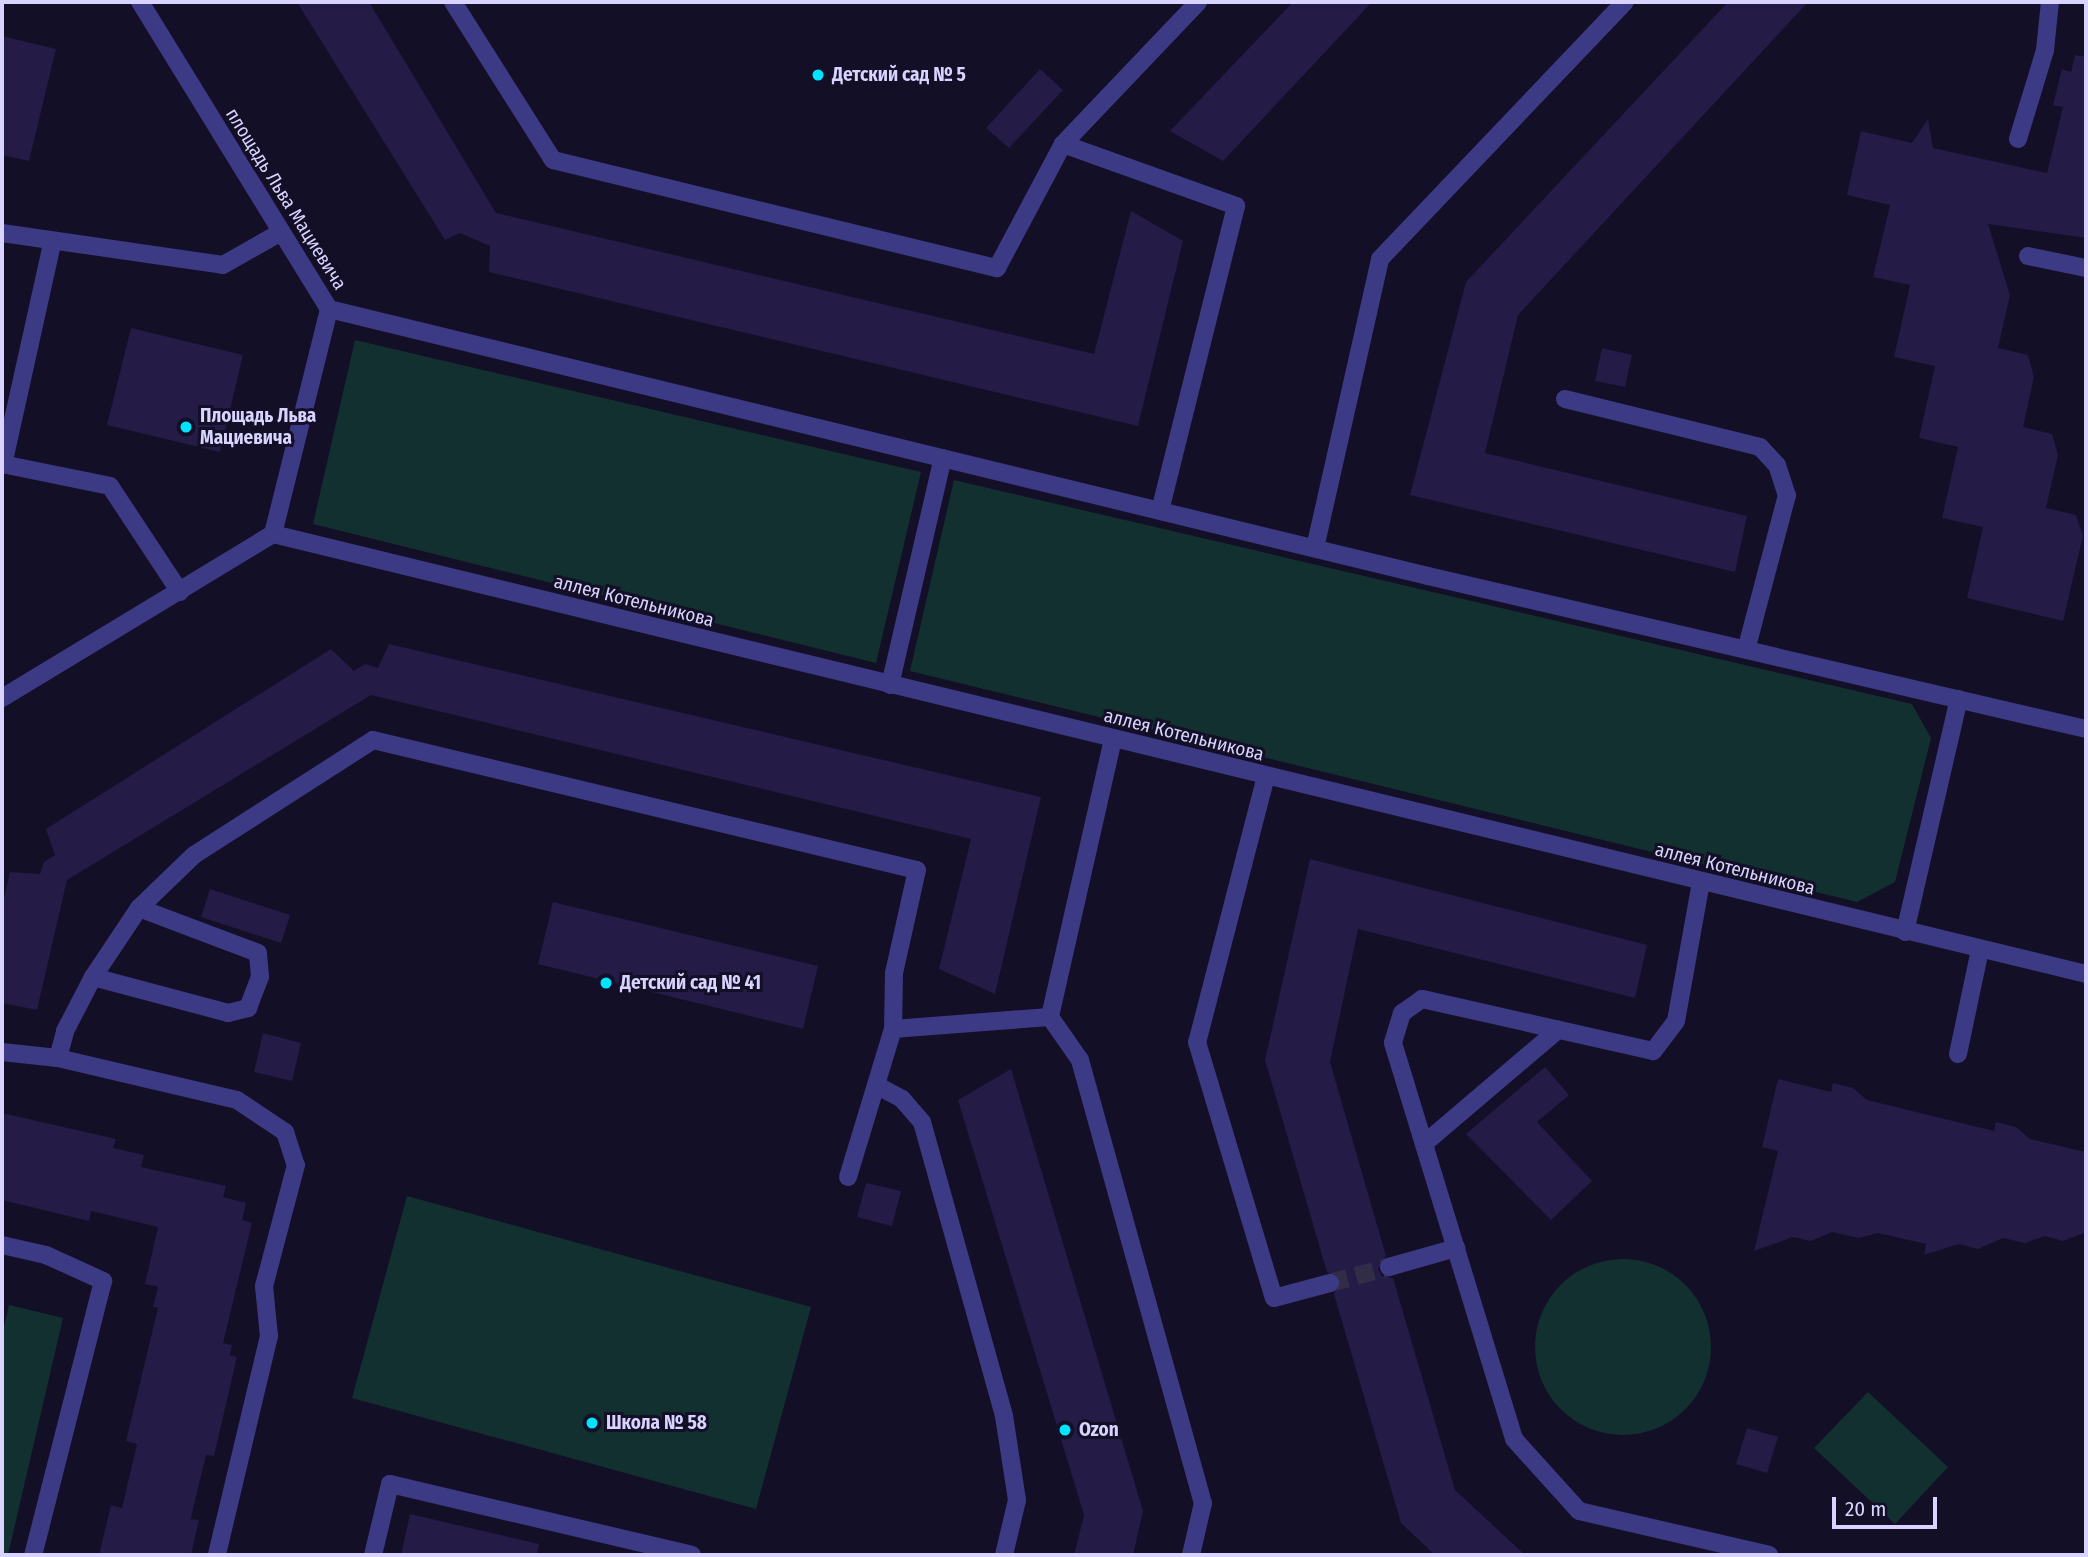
<!DOCTYPE html>
<html>
<head>
<meta charset="utf-8">
<style>
  body { margin:0 }
  #map { position:relative; width:2088px; height:1557px; overflow:hidden; background:#130f26; font-family:"Fira Sans Condensed",sans-serif }
  div>[style] { position:absolute }
  .green>* { inset:0; background:#12302f }
  .round { border-radius:50% }
  .building>* { inset:0; background:#241b47 }
  .minor-tunnel>* { height:18px; margin-top:-9px; transform-origin:0; background:repeating-linear-gradient(90deg,#312d47 0 18px,transparent 0 27px) }
  .minor>* { height:18px; margin:-9px; padding:0 9px; transform-origin:9px; border-radius:9px; background:#3d3a85 }
  .dots>* { width:19px; height:19px; translate:-50% -50%; box-sizing:border-box; border:4px solid #130f26; border-radius:50% }
  span { translate:-50% -50%; white-space:nowrap; text-align:center; line-height:1.15; -webkit-text-stroke:6px #130f26; paint-order:stroke }
  .poi-label { font-size:19px; color:#d9d4ff; font-weight:700 }
  .left { translate:0 -50%; text-align:left }
  .street-label { font-size:19px; color:#d9d4ff }
  .frame { position:absolute; inset:0; border:4px solid #d9d4ff; pointer-events:none }
  .scale { position:absolute; left:1832px; top:1497px; width:105px; height:32px; box-sizing:border-box; border:4px solid #d9d4ff; border-top:0; padding-left:9px; font-size:21px; line-height:24px; white-space:nowrap; color:#d9d4ff; -webkit-text-stroke:5px #130f26; paint-order:stroke }
</style>
</head>
<body>
<div id="map">
  <div class="green">
    <div style="clip-path:polygon(355px 340px,921px 472px,876px 663px,313px 524px)"></div>
    <div style="clip-path:polygon(954px 480px,1912px 704px,1931px 738px,1895px 882px,1857px 902px,910px 671px)"></div>
    <div style="clip-path:polygon(407px 1196px,811px 1307px,756px 1509px,352px 1398px)"></div>
    <div class="round" style="left:1535px;top:1259px;width:176px;height:176px"></div>
    <div style="clip-path:polygon(9px 1305px,63px 1318px,8px 1555px,2px 1555px,2px 1334px)"></div>
    <div style="clip-path:polygon(1868px 1392px,1948px 1467px,1895px 1524px,1814px 1448px)"></div>
  </div>
  <div class="building">
    <div style="clip-path:polygon(297px 2px,369px 2px,496px 213px,1094px 354px,1131px 211px,1183px 241px,1138px 426px,489px 272px,490px 246px,460px 233px,445px 240px)"></div>
    <div style="clip-path:polygon(1293px 2px,1372px 2px,1223px 161px,1170px 131px)"></div>
    <div style="clip-path:polygon(1728px 2px,1808px 2px,1518px 315px,1485px 453px,1747px 516px,1735px 572px,1410px 495px,1466px 282px)"></div>
    <div style="clip-path:polygon(2px 36px,56px 49px,29px 161px,2px 155px)"></div>
    <div style="clip-path:polygon(2075px 55px,2086px 57px,2086px 238px,1988px 224px,2010px 295px,1998px 348px,2028px 355px,2034px 377px,2023px 427px,2052px 434px,2058px 455px,2046px 508px,2076px 515px,2083px 536px,2063px 621px,1967px 598px,1983px 527px,1942px 518px,1958px 447px,1919px 438px,1935px 366px,1894px 357px,1910px 285px,1873px 277px,1890px 205px,1847px 195px,1861px 131px,1912px 143px,1928px 119px,1933px 148px,2047px 173px,2063px 107px,2053px 105px,2062px 69px,2071px 72px)"></div>
    <div style="clip-path:polygon(1040px 69px,1063px 90px,1009px 148px,986px 128px)"></div>
    <div style="clip-path:polygon(131px 328px,243px 355px,220px 452px,107px 425px)"></div>
    <div style="clip-path:polygon(1602px 348px,1632px 355px,1625px 387px,1595px 381px)"></div>
    <div style="clip-path:polygon(389px 644px,1041px 797px,995px 994px,939px 969px,971px 839px,371px 695px,67px 880px,37px 1010px,2px 1003px,2px 907px,10px 872px,40px 874px,44px 862px,55px 855px,46px 829px,331px 649px,354px 671px,365px 664px,378px 668px)"></div>
    <div style="clip-path:polygon(1310px 859px,1647px 945px,1635px 998px,1358px 929px,1330px 1062px,1386px 1256px,1378px 1269px,1382px 1276px,1393px 1278px,1455px 1490px,1525px 1555px,1435px 1555px,1401px 1523px,1334px 1294px,1341px 1279px,1327px 1272px,1265px 1060px)"></div>
    <div style="clip-path:polygon(210px 889px,290px 915px,281px 943px,201px 917px)"></div>
    <div style="clip-path:polygon(553px 902px,818px 966px,803px 1029px,538px 964px)"></div>
    <div style="clip-path:polygon(263px 1033px,301px 1043px,292px 1081px,254px 1072px)"></div>
    <div style="clip-path:polygon(1545px 1067px,1569px 1095px,1537px 1122px,1592px 1181px,1551px 1220px,1466px 1134px)"></div>
    <div style="clip-path:polygon(1011px 1069px,1143px 1511px,1133px 1555px,1074px 1555px,1084px 1515px,958px 1100px)"></div>
    <div style="clip-path:polygon(1778px 1079px,1831px 1092px,1833px 1083px,1853px 1088px,1867px 1100px,1994px 1131px,1996px 1122px,2016px 1127px,2030px 1139px,2086px 1152px,2086px 1232px,2063px 1241px,2045px 1236px,2025px 1243px,2003px 1238px,1978px 1249px,1959px 1244px,1924px 1255px,1926px 1244px,1878px 1233px,1859px 1238px,1832px 1232px,1811px 1241px,1793px 1237px,1754px 1251px,1778px 1151px,1762px 1147px)"></div>
    <div style="clip-path:polygon(2px 1113px,116px 1139px,113px 1148px,144px 1155px,141px 1167px,226px 1186px,223px 1197px,246px 1203px,242px 1220px,252px 1223px,223px 1343px,232px 1345px,230px 1355px,237px 1357px,214px 1456px,206px 1455px,193px 1509px,191px 1519px,199px 1520px,191px 1555px,99px 1555px,111px 1505px,122px 1508px,137px 1444px,126px 1441px,158px 1308px,153px 1307px,158px 1287px,145px 1284px,158px 1227px,91px 1211px,89px 1221px,2px 1200px)"></div>
    <div style="clip-path:polygon(866px 1183px,901px 1191px,892px 1226px,857px 1217px)"></div>
    <div style="clip-path:polygon(1747px 1428px,1778px 1437px,1767px 1473px,1736px 1464px)"></div>
    <div style="clip-path:polygon(410px 1514px,539px 1544px,537px 1555px,401px 1555px)"></div>
  </div>
  <div class="minor-tunnel">
    <div style="left:1330px;top:1283px;width:61px;rotate:-15.2deg"></div>
  </div>
  <div class="minor">
    <div style="left:453px;top:2px;width:187px;rotate:57.7deg"></div>
    <div style="left:553px;top:160px;width:457px;rotate:13.7deg"></div>
    <div style="left:997px;top:268px;width:140px;rotate:-62deg"></div>
    <div style="left:1063px;top:144px;width:196px;rotate:-46.4deg"></div>
    <div style="left:2018px;top:139px;width:93px;rotate:-73.1deg"></div>
    <div style="left:2045px;top:50px;width:48px;rotate:-84.1deg"></div>
    <div style="left:1063px;top:144px;width:184px;rotate:19.7deg"></div>
    <div style="left:1236px;top:206px;width:313px;rotate:104deg"></div>
    <div style="left:2px;top:233px;width:223px;rotate:8.2deg"></div>
    <div style="left:223px;top:265px;width:67px;rotate:-29.6deg"></div>
    <div style="left:2028px;top:256px;width:59px;rotate:11.7deg"></div>
    <div style="left:329px;top:309px;width:1131px;rotate:13.66deg"></div>
    <div style="left:1428px;top:576px;width:676px;rotate:13.09deg"></div>
    <div style="left:1565px;top:399px;width:201px;rotate:13.8deg"></div>
    <div style="left:1760px;top:447px;width:25px;rotate:47deg"></div>
    <div style="left:1777px;top:465px;width:32px;rotate:72deg"></div>
    <div style="left:1787px;top:495px;width:160px;rotate:104.8deg"></div>
    <div style="left:2px;top:464px;width:110px;rotate:11.5deg"></div>
    <div style="left:110px;top:486px;width:127px;rotate:56.6deg"></div>
    <div style="left:3px;top:465px;width:226px;rotate:-77.5deg"></div>
    <div style="left:273px;top:534px;width:1866px;rotate:13.64deg"></div>
    <div style="left:1315px;top:548px;width:296px;rotate:-77.3deg"></div>
    <div style="left:1380px;top:259px;width:355px;rotate:-46.4deg"></div>
    <div style="left:890px;top:685px;width:233px;rotate:-76.9deg"></div>
    <div style="left:2px;top:698px;width:317px;rotate:-31.2deg"></div>
    <div style="left:273px;top:534px;width:232px;rotate:-76deg"></div>
    <div style="left:329px;top:309px;width:361px;rotate:-121.6deg"></div>
    <div style="left:1113px;top:739px;width:285px;rotate:102.8deg"></div>
    <div style="left:1050px;top:1017px;width:52px;rotate:55.1deg"></div>
    <div style="left:1080px;top:1060px;width:460px;rotate:74.5deg"></div>
    <div style="left:1203px;top:1503px;width:53px;rotate:103deg"></div>
    <div style="left:1266px;top:776px;width:275px;rotate:104.5deg"></div>
    <div style="left:1197px;top:1042px;width:267px;rotate:73.3deg"></div>
    <div style="left:1274px;top:1298px;width:58px;rotate:-15deg"></div>
    <div style="left:1701px;top:882px;width:141px;rotate:100.2deg"></div>
    <div style="left:1676px;top:1021px;width:38px;rotate:127deg"></div>
    <div style="left:1653px;top:1051px;width:237px;rotate:-167.3deg"></div>
    <div style="left:1422px;top:999px;width:24px;rotate:145deg"></div>
    <div style="left:1402px;top:1013px;width:31px;rotate:107deg"></div>
    <div style="left:1393px;top:1043px;width:414px;rotate:73deg"></div>
    <div style="left:1514px;top:1439px;width:97px;rotate:47.9deg"></div>
    <div style="left:1579px;top:1511px;width:195px;rotate:13deg"></div>
    <div style="left:1905px;top:932px;width:239px;rotate:-77deg"></div>
    <div style="left:93px;top:977px;width:140px;rotate:14.9deg"></div>
    <div style="left:228px;top:1013px;width:21px;rotate:-14deg"></div>
    <div style="left:248px;top:1008px;width:33px;rotate:-69deg"></div>
    <div style="left:260px;top:977px;width:24px;rotate:-95deg"></div>
    <div style="left:258px;top:953px;width:127px;rotate:-159.3deg"></div>
    <div style="left:2px;top:1052px;width:56px;rotate:6.1deg"></div>
    <div style="left:58px;top:1058px;width:184px;rotate:13.2deg"></div>
    <div style="left:237px;top:1100px;width:58px;rotate:33.7deg"></div>
    <div style="left:285px;top:1132px;width:35px;rotate:72deg"></div>
    <div style="left:296px;top:1165px;width:125px;rotate:104.8deg"></div>
    <div style="left:264px;top:1286px;width:50px;rotate:84.3deg"></div>
    <div style="left:269px;top:1336px;width:225px;rotate:103.4deg"></div>
    <div style="left:1958px;top:1054px;width:106px;rotate:-78.1deg"></div>
    <div style="left:58px;top:1058px;width:28px;rotate:-75deg"></div>
    <div style="left:65px;top:1031px;width:61px;rotate:-62.6deg"></div>
    <div style="left:93px;top:977px;width:83px;rotate:-56.3deg"></div>
    <div style="left:139px;top:908px;width:76px;rotate:-43.9deg"></div>
    <div style="left:194px;top:855px;width:213px;rotate:-32.7deg"></div>
    <div style="left:373px;top:740px;width:559px;rotate:13.44deg"></div>
    <div style="left:917px;top:870px;width:106px;rotate:102.6deg"></div>
    <div style="left:894px;top:973px;width:56px;rotate:91deg"></div>
    <div style="left:876px;top:1085px;width:30px;rotate:28deg"></div>
    <div style="left:902px;top:1099px;width:30px;rotate:49deg"></div>
    <div style="left:922px;top:1122px;width:305px;rotate:74.4deg"></div>
    <div style="left:1004px;top:1416px;width:85px;rotate:81.2deg"></div>
    <div style="left:1017px;top:1500px;width:57px;rotate:103.3deg"></div>
    <div style="left:1425px;top:1143px;width:175px;rotate:-40.4deg"></div>
    <div style="left:848px;top:1177px;width:155px;rotate:-73.1deg"></div>
    <div style="left:893px;top:1029px;width:157px;rotate:-4.4deg"></div>
    <div style="left:2px;top:1245px;width:45px;rotate:12.8deg"></div>
    <div style="left:46px;top:1255px;width:63px;rotate:24.5deg"></div>
    <div style="left:103px;top:1281px;width:283px;rotate:104.3deg"></div>
    <div style="left:1389px;top:1267px;width:70px;rotate:-15.8deg"></div>
    <div style="left:373px;top:1555px;width:73px;rotate:-76.5deg"></div>
    <div style="left:390px;top:1484px;width:310px;rotate:13.2deg"></div>
  </div>
  <div class="dots">
    <div style="left:818px;top:75px;background:#00e5ff"></div>
    <div style="left:186px;top:427px;background:#00e5ff"></div>
    <div style="left:606px;top:983px;background:#00e5ff"></div>
    <div style="left:592px;top:1423px;background:#00e5ff"></div>
    <div style="left:1065px;top:1430px;background:#00e5ff"></div>
  </div>
  <div class="poi-label">
    <span class="left" style="left:832px;top:75px">Детский сад № 5</span>
    <span class="left" style="left:200px;top:427px">Площадь Льва<br>Мациевича</span>
    <span class="left" style="left:620px;top:983px">Детский сад № 41</span>
    <span class="left" style="left:606px;top:1423px">Школа № 58</span>
    <span class="left" style="left:1079px;top:1430px">Ozon</span>
  </div>
  <div class="street-label">
    <span style="left:286px;top:199px;rotate:58deg">площадь Льва Мациевича</span>
    <span style="left:634px;top:601px;rotate:14deg">аллея Котельникова</span>
    <span style="left:1184px;top:735px;rotate:14deg">аллея Котельникова</span>
    <span style="left:1735px;top:869px;rotate:14deg">аллея Котельникова</span>
  </div>
  <div class="frame"></div>
  <div class="scale">20 m</div>
</div>
</body>
</html>
